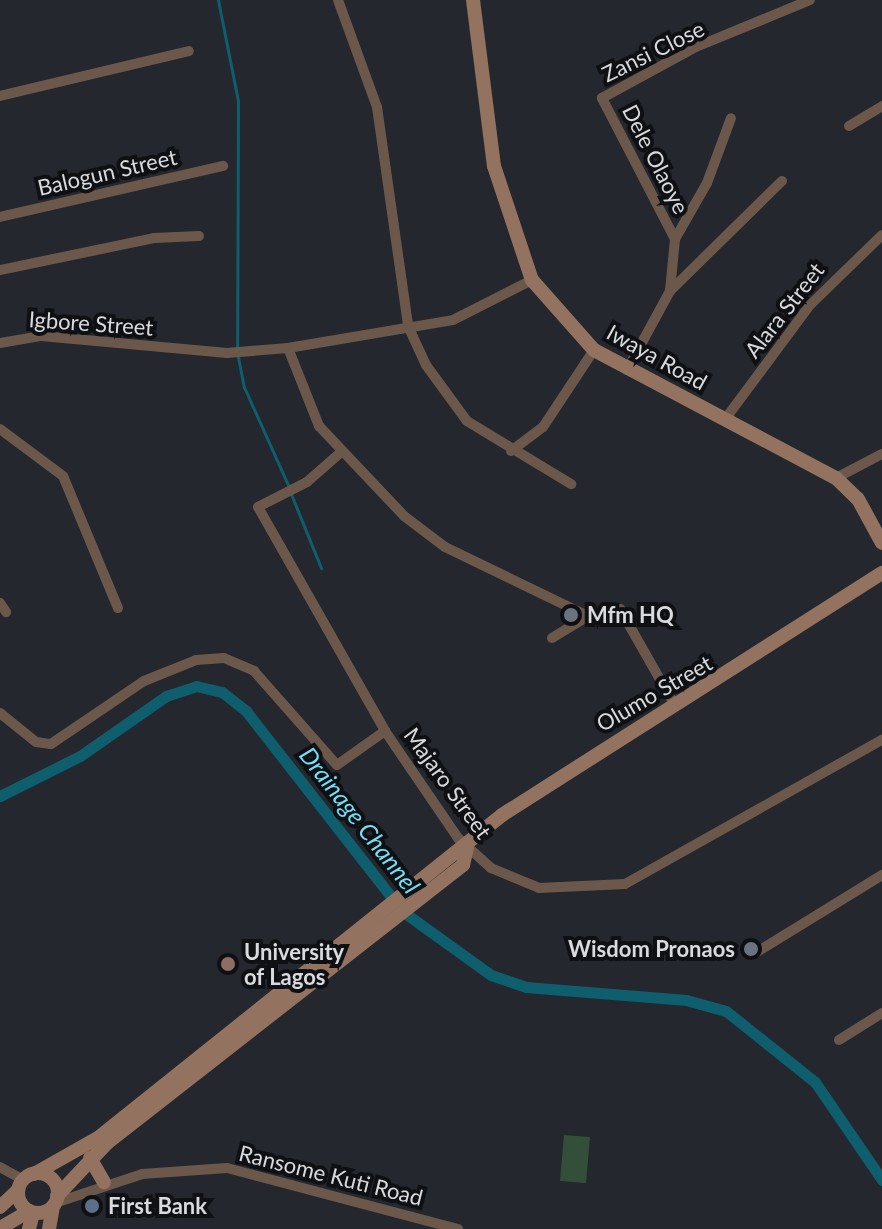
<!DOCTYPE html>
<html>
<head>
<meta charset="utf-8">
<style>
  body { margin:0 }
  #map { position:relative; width:882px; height:1229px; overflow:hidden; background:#24272e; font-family:Lato,sans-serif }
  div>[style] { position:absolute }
  .green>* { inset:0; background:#334f39 }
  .stream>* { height:3px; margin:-1.5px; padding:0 1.5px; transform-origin:1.5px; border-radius:1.5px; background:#0f5e6d }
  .canal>* { height:11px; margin:-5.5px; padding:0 5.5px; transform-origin:5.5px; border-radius:5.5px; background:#0f5e6d }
  .street>* { height:10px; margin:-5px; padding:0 5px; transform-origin:5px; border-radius:5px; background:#6c584b }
  .secondary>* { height:14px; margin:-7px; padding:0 7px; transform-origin:7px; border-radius:7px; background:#93735f }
  .secondary>.ring { margin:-7px; padding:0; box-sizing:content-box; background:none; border:14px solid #93735f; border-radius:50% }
  .dots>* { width:22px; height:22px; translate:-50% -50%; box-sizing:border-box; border:4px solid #0f1013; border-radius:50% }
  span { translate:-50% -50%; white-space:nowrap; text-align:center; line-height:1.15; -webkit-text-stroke:8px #0f1013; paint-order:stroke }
  .street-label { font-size:22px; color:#d8dade }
  .poi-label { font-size:22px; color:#d8dade; font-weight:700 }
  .left { translate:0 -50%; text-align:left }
  .right { translate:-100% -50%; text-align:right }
  .water-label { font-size:24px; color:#73def6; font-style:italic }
</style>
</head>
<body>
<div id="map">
  <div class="green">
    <div style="clip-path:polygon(564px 1135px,590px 1137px,586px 1183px,560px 1181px)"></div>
  </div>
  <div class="stream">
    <div style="left:218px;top:0;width:103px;rotate:78.8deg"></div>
    <div style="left:238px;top:101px;width:248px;rotate:90.2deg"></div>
    <div style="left:238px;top:357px;width:31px;rotate:79deg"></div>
    <div style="left:244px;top:387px;width:110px;rotate:65.8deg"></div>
    <div style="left:291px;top:494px;width:80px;rotate:67.9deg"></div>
  </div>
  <div class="canal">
    <div style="left:0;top:796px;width:89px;rotate:-26.6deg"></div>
    <div style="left:80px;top:756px;width:105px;rotate:-34.9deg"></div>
    <div style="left:166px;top:696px;width:32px;rotate:-18deg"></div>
    <div style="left:196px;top:686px;width:27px;rotate:13deg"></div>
    <div style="left:222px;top:692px;width:31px;rotate:38deg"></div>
    <div style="left:246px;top:711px;width:254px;rotate:52deg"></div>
    <div style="left:402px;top:911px;width:110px;rotate:35.7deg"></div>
    <div style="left:491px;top:975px;width:37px;rotate:19deg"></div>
    <div style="left:526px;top:987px;width:161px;rotate:4.6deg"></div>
    <div style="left:686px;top:1000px;width:41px;rotate:15.4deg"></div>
    <div style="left:726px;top:1011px;width:114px;rotate:38.6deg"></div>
    <div style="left:815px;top:1082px;width:119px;rotate:55.6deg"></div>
  </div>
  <div class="street">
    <div style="left:338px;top:0;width:114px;rotate:70deg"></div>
    <div style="left:377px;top:107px;width:221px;rotate:81.9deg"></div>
    <div style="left:408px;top:326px;width:43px;rotate:65.2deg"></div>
    <div style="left:426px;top:365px;width:69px;rotate:53.8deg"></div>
    <div style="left:467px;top:421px;width:122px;rotate:31.2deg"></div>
    <div style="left:0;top:96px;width:194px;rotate:-13.4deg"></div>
    <div style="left:849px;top:126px;width:39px;rotate:-31deg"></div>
    <div style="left:0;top:217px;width:229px;rotate:-12.9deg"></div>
    <div style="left:675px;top:239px;width:159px;rotate:-117.4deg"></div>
    <div style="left:602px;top:98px;width:107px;rotate:-28.5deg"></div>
    <div style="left:696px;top:47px;width:123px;rotate:-22.4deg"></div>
    <div style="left:0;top:270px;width:157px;rotate:-11.7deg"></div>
    <div style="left:154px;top:238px;width:45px;rotate:-2.5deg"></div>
    <div style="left:670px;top:291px;width:157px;rotate:-44.5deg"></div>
    <div style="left:0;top:343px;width:42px;rotate:-9.7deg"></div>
    <div style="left:41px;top:336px;width:187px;rotate:5.2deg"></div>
    <div style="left:227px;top:353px;width:61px;rotate:-4.7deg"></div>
    <div style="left:288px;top:348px;width:167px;rotate:-9.6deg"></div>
    <div style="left:453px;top:320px;width:89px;rotate:-26.9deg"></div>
    <div style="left:288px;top:348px;width:84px;rotate:68.3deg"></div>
    <div style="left:319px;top:426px;width:124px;rotate:46.6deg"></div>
    <div style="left:404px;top:516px;width:51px;rotate:37.1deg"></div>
    <div style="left:445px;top:547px;width:159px;rotate:25.8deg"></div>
    <div style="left:627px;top:370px;width:90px;rotate:-61.4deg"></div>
    <div style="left:670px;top:291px;width:52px;rotate:-84.5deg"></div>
    <div style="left:675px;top:239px;width:64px;rotate:-60.3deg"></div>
    <div style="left:707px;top:183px;width:69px;rotate:-69.7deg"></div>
    <div style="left:726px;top:418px;width:141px;rotate:-53.4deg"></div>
    <div style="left:810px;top:305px;width:100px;rotate:-44.2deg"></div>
    <div style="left:0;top:429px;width:79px;rotate:36.7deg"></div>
    <div style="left:63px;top:476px;width:143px;rotate:67.4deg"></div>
    <div style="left:511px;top:451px;width:40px;rotate:-37deg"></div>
    <div style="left:543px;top:427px;width:92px;rotate:-56.5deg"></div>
    <div style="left:340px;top:453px;width:44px;rotate:138.7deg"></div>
    <div style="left:307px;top:482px;width:55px;rotate:153deg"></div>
    <div style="left:258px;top:507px;width:257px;rotate:60.4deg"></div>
    <div style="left:385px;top:731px;width:130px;rotate:55.7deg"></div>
    <div style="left:458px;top:838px;width:45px;rotate:42.3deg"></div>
    <div style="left:491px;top:868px;width:52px;rotate:22.6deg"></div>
    <div style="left:539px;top:888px;width:86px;rotate:-2.7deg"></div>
    <div style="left:625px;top:884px;width:295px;rotate:-29.3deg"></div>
    <div style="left:836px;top:478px;width:52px;rotate:-27.6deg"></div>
    <div style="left:0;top:603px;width:11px;rotate:56deg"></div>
    <div style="left:552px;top:638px;width:42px;rotate:-31.4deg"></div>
    <div style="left:588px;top:616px;width:33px;rotate:-12deg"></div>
    <div style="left:620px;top:609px;width:112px;rotate:60.4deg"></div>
    <div style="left:0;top:713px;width:46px;rotate:38.9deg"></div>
    <div style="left:36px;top:742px;width:15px;rotate:8deg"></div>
    <div style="left:51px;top:744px;width:112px;rotate:-34.1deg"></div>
    <div style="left:144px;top:681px;width:56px;rotate:-22deg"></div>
    <div style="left:196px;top:660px;width:28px;rotate:-4deg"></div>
    <div style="left:224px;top:658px;width:33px;rotate:23deg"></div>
    <div style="left:254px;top:671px;width:125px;rotate:48.6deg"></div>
    <div style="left:337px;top:765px;width:59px;rotate:-35.3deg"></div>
    <div style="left:752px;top:955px;width:153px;rotate:-31.6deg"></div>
    <div style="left:839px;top:1040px;width:51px;rotate:-32.1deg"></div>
    <div style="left:0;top:1167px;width:26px;rotate:29deg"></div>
    <div style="left:55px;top:1203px;width:92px;rotate:-18.4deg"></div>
    <div style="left:142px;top:1174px;width:85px;rotate:-4deg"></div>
    <div style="left:227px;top:1168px;width:239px;rotate:14.8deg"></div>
  </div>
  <div class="secondary">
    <div style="left:473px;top:0;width:167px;rotate:82.8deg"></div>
    <div style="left:494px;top:166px;width:120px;rotate:71.6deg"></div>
    <div style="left:532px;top:280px;width:94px;rotate:48.5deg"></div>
    <div style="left:594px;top:350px;width:274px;rotate:27.9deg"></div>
    <div style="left:836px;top:478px;width:30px;rotate:44deg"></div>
    <div style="left:858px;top:499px;width:50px;rotate:61.4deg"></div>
    <div style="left:90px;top:1158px;width:28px;rotate:60deg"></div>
    <div class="ring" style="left:18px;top:1173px;width:26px;height:26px"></div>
    <div style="left:34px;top:1174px;width:73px;rotate:-29.4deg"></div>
    <div style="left:98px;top:1138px;width:517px;rotate:-38.64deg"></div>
    <div style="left:502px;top:815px;width:451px;rotate:-32.5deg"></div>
    <div style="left:57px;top:1196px;width:73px;rotate:-46.7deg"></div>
    <div style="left:107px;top:1143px;width:452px;rotate:-38deg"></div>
    <div style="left:463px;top:865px;width:18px;rotate:-77deg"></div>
    <div style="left:0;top:1207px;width:25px;rotate:-43deg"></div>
    <div style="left:0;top:1228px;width:34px;rotate:-30deg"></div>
    <div style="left:29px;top:1229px;width:16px;rotate:-76deg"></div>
    <div style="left:49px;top:1229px;width:23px;rotate:-80deg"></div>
  </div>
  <div class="dots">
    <div style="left:571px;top:615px;background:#6b7280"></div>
    <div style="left:751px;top:949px;background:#6b7280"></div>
    <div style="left:228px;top:964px;background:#8d6e63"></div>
    <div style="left:92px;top:1206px;background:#5c6f8a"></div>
  </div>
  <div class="street-label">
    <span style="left:653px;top:51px;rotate:-26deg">Zansi Close</span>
    <span style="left:656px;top:159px;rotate:63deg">Dele Olaoye</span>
    <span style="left:107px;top:172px;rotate:-13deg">Balogun Street</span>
    <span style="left:784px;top:310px;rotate:-52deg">Alara Street</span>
    <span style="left:91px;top:323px;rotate:4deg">Igbore Street</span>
    <span style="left:657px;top:357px;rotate:29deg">Iwaya Road</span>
    <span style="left:654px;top:693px;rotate:-30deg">Olumo Street</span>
    <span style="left:448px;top:783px;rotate:54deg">Majaro Street</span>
    <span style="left:331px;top:1175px;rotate:14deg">Ransome Kuti Road</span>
  </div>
  <div class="poi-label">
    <span class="left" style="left:587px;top:615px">Mfm HQ</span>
    <span class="right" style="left:735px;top:949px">Wisdom Pronaos</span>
    <span class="left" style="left:244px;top:964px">University<br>of Lagos</span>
    <span class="left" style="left:108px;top:1206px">First Bank</span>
  </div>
  <div class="water-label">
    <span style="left:360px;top:820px;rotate:52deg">Drainage Channel</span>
  </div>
</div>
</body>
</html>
